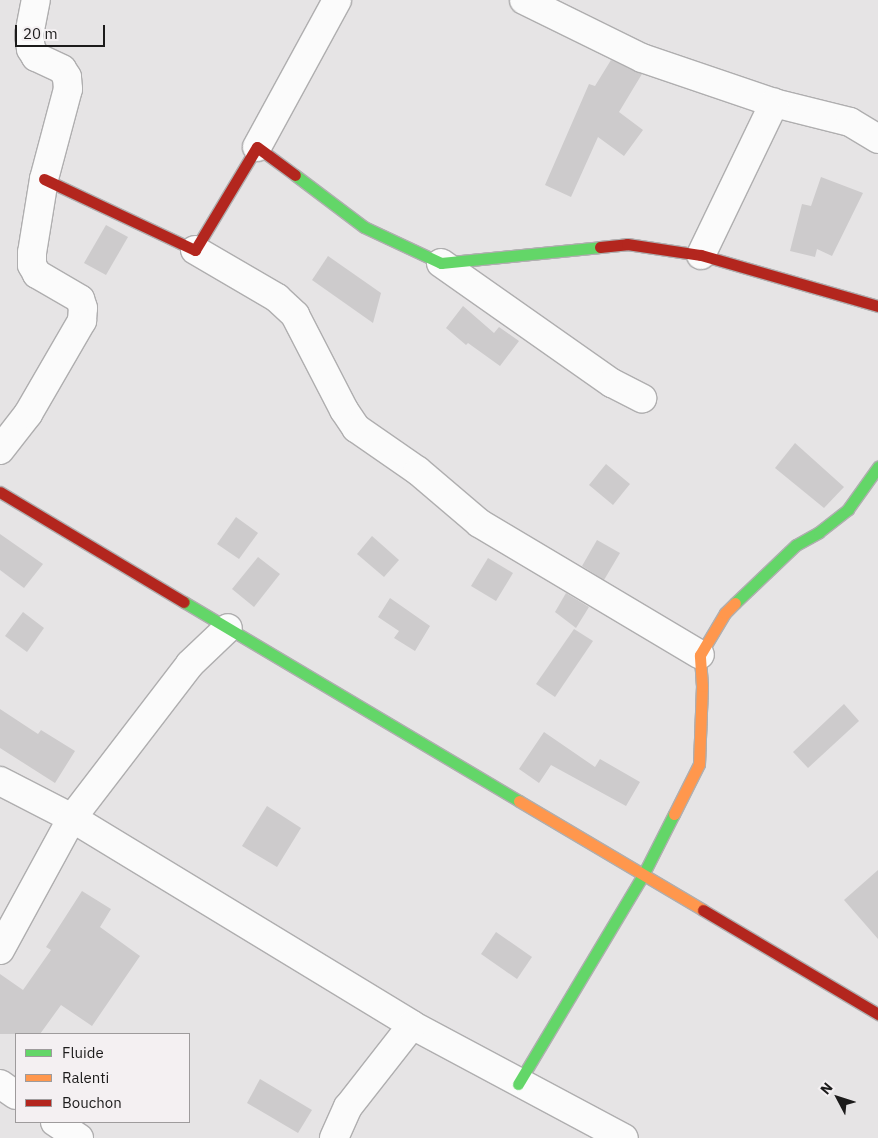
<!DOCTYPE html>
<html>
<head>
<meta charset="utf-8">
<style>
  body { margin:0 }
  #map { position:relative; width:878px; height:1138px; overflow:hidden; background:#e6e4e5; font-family:"IBM Plex Sans",sans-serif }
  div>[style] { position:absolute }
  .building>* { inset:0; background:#cdcbcc }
  .roads { filter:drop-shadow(1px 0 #afaeaf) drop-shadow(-1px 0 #afaeaf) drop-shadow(0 1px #afaeaf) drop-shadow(0 -1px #afaeaf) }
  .street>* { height:28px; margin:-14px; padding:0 14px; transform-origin:14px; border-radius:14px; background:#fbfbfb }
  .fast>* { height:11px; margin:-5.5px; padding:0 5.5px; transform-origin:5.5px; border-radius:5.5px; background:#63d668 }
  .slow>* { height:11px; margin:-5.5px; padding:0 5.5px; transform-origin:5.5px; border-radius:5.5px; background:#ff974d }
  .jam>* { height:11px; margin:-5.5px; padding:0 5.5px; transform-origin:5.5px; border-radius:5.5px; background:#b3261e }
  span { translate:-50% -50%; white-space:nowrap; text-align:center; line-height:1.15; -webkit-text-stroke:4px #f4f0f2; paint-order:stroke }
  .legend { position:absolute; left:15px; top:1033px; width:175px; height:90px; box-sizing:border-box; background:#f4f0f2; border:1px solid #9e9b9c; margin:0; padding:6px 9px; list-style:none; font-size:15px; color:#1c1b1b }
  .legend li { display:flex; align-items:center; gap:10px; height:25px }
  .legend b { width:25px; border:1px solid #9e9b9c }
  .north { position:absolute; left:813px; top:1073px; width:50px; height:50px; -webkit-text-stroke:4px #f4f0f2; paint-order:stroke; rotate:310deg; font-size:14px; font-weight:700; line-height:20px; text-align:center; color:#1c1b1b }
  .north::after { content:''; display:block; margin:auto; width:18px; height:22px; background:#1c1b1b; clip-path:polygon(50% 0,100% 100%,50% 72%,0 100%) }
  .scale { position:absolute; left:15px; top:25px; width:90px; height:22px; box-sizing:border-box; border:2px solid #1c1b1b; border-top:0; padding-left:6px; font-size:15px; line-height:18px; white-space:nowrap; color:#1c1b1b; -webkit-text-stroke:4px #f4f0f2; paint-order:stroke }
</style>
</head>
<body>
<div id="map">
  <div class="building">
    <div style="clip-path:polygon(611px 60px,642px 74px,619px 112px,643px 130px,624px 156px,598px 137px,571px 197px,545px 185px,589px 84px,595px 86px)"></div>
    <div style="clip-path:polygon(821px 177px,863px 193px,832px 256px,817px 249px,815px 257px,790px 251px,802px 204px,811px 206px)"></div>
    <div style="clip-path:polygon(106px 225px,128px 237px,106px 275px,84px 263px)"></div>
    <div style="clip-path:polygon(328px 256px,381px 293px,373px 323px,312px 280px)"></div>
    <div style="clip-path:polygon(463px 306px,494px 333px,499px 327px,519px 341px,500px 366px,468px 343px,466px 345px,446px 328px)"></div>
    <div style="clip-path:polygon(795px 443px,844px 487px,824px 508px,775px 468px)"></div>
    <div style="clip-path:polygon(606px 464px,630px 484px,613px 505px,589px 485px)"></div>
    <div style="clip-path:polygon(236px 517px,258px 533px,239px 559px,217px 544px)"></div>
    <div style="clip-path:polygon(0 534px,43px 564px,24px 588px,0 570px)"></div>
    <div style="clip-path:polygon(372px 536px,399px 560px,384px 577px,357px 554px)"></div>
    <div style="clip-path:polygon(597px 540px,620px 553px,604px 580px,582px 566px)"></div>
    <div style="clip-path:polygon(258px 557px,280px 574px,254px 607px,232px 589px)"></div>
    <div style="clip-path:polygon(488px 558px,513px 573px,496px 601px,471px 586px)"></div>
    <div style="clip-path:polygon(566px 593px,589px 607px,576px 628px,555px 612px)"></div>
    <div style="clip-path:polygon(390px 598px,430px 626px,415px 651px,394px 638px,399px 631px,378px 617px)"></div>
    <div style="clip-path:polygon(23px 612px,44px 628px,27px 652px,5px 636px)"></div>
    <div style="clip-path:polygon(574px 629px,593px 641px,555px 697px,536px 684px)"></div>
    <div style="clip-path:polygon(844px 704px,859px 721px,808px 768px,793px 752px)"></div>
    <div style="clip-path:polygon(0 709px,38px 734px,41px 730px,75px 751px,55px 783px,0 748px)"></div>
    <div style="clip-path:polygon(544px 732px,595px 767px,600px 759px,640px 782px,626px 806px,551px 765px,539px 783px,519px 769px)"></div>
    <div style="clip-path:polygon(267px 806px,301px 828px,277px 867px,242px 846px)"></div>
    <div style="clip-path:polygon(878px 870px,878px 939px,844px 900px)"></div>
    <div style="clip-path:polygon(82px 891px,111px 909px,100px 927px,140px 956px,92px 1026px,61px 1005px,40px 1034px,0 1034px,0 974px,23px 990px,51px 950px,46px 947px)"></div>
    <div style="clip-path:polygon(496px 932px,532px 957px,517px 979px,481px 954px)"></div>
    <div style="clip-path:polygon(260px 1079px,312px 1110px,298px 1133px,247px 1103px)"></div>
  </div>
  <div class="roads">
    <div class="street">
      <div style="left:524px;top:0;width:131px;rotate:26.2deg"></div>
      <div style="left:642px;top:58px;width:139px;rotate:18.8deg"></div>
      <div style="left:774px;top:103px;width:78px;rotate:14deg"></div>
      <div style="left:850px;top:122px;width:33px;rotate:31deg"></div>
      <div style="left:257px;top:147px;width:167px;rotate:-61.4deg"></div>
      <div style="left:195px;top:250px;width:95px;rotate:30.3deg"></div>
      <div style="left:277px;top:298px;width:25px;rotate:43deg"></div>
      <div style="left:295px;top:315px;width:107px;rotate:62.7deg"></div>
      <div style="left:344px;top:410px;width:22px;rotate:56deg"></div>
      <div style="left:356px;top:428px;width:75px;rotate:34.7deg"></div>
      <div style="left:418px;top:471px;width:80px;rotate:40.4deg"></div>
      <div style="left:479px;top:523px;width:257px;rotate:30.8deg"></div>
      <div style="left:701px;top:255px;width:169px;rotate:-64.3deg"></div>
      <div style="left:441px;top:263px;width:209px;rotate:35.1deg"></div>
      <div style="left:612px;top:383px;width:34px;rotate:27deg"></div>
      <div style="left:0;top:450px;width:46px;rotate:-52.1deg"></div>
      <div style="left:28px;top:414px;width:108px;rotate:-59.9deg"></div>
      <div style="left:82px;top:321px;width:13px;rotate:-86deg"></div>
      <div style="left:83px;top:308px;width:9px;rotate:-108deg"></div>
      <div style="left:80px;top:299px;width:50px;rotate:-149.8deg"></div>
      <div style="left:37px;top:274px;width:10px;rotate:-119deg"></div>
      <div style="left:32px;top:265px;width:12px;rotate:-90deg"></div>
      <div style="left:32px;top:253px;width:75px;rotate:-80.8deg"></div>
      <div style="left:44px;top:179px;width:93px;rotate:-75.1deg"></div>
      <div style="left:68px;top:89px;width:12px;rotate:-95deg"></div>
      <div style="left:67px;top:77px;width:9px;rotate:-122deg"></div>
      <div style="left:62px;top:69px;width:29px;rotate:-155deg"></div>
      <div style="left:36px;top:57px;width:9px;rotate:-122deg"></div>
      <div style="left:31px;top:49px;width:14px;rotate:-98deg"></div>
      <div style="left:29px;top:35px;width:36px;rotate:-79deg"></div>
      <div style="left:0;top:781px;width:81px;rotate:27.2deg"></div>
      <div style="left:72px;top:818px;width:398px;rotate:31.3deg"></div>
      <div style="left:412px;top:1025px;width:240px;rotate:28.1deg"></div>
      <div style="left:0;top:950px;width:150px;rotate:-61.4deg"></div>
      <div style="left:72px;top:818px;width:194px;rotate:-52.5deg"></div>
      <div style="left:190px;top:664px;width:52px;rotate:-43.5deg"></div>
      <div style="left:0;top:1084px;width:19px;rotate:35deg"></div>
      <div style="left:55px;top:1122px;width:29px;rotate:34deg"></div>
      <div style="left:334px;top:1138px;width:34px;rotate:-66deg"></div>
      <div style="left:348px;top:1107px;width:104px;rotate:-52deg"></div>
    </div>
    <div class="fast">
      <div style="left:295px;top:175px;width:86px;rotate:37deg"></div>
      <div style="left:364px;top:227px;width:85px;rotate:25.1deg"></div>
      <div style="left:441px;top:263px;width:160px;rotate:-5.7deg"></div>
      <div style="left:184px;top:602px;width:390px;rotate:30.7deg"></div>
      <div style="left:735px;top:603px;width:84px;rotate:-43.6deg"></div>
      <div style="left:796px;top:545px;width:26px;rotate:-29deg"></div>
      <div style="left:819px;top:532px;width:37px;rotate:-38deg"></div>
      <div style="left:848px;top:509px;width:52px;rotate:-54.5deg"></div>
      <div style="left:518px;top:1084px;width:244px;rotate:-59.1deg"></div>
      <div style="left:643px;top:875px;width:68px;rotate:-63.1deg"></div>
    </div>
    <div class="slow">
      <div style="left:519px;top:801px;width:214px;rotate:30.6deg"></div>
      <div style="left:674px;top:814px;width:56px;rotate:-63.4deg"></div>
      <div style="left:699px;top:764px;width:78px;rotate:-87.8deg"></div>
      <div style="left:702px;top:686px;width:31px;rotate:-94deg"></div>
      <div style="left:700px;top:655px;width:49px;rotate:-59.2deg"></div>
      <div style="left:725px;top:613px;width:14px;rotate:-45deg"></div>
    </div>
    <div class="jam">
      <div style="left:44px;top:179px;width:167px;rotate:25.2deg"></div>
      <div style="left:195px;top:250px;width:120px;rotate:-59deg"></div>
      <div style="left:257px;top:147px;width:47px;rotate:36.4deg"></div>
      <div style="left:600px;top:247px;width:27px;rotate:-6deg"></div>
      <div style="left:627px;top:244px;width:75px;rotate:8.5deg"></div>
      <div style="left:701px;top:255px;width:184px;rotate:16.1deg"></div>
      <div style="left:0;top:492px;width:214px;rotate:30.9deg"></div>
      <div style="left:703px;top:910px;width:204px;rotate:30.7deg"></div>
    </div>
  </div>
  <ul class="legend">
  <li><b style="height:6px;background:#63d668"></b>Fluide</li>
  <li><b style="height:6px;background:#ff974d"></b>Ralenti</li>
  <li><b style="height:6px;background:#b3261e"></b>Bouchon</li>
  </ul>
  <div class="north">N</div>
  <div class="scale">20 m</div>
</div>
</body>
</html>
